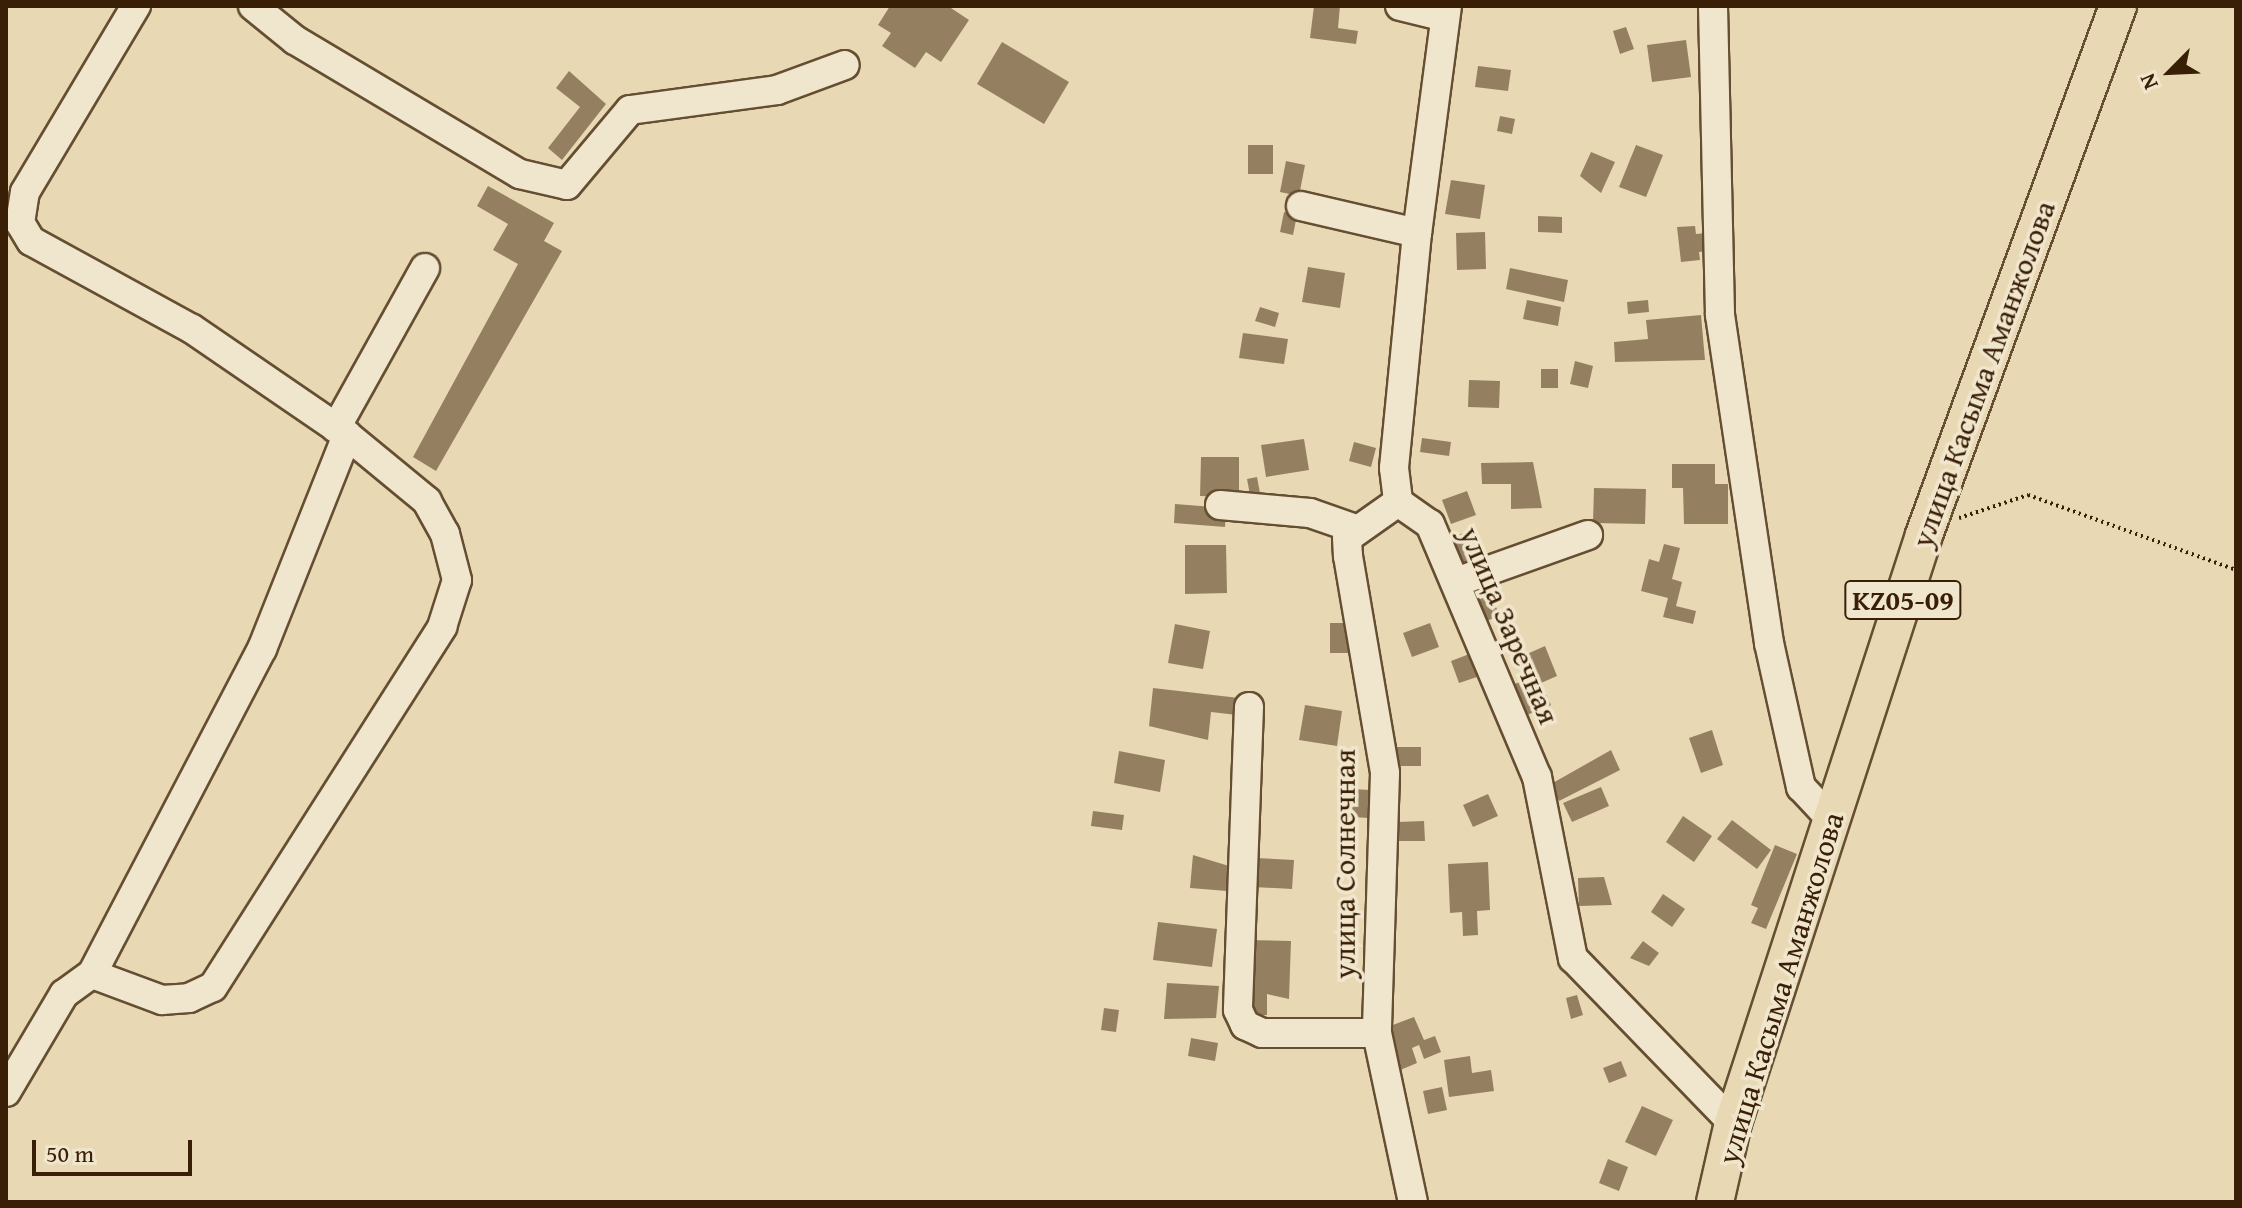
<!DOCTYPE html>
<html>
<head>
<meta charset="utf-8">
<style>
  body { margin:0 }
  #map { position:relative; width:2242px; height:1208px; overflow:hidden; background:#e8d9b4; font-family:"Gentium Book Plus",serif }
  div>[style] { position:absolute }
  .building>* { inset:0; background:#948060 }
  .path>* { height:4px; margin-top:-2px; transform-origin:0; background:repeating-linear-gradient(90deg,#391f05 0 2px,transparent 0 6px) }
  .roads { filter:drop-shadow(2px 0 #654e31) drop-shadow(-2px 0 #654e31) drop-shadow(0 2px #654e31) drop-shadow(0 -2px #654e31) }
  .minor>* { height:28px; margin:-14px; padding:0 14px; transform-origin:14px; border-radius:14px; background:#f0e6ce }
  .major>* { height:36px; margin:-18px; padding:0 18px; transform-origin:18px; border-radius:18px; background:#e8d9b4 }
  span { translate:-50% -50%; white-space:nowrap; text-align:center; line-height:1.15; -webkit-text-stroke:7px #f0e6ce; paint-order:stroke }
  .shield-label span { padding:2px 6px; background:#f0e6ce; border:2px solid; border-radius:6px; -webkit-text-stroke-width:0 }
  .shield-label { font-size:28px; color:#391f05; font-weight:700 }
  .street-label { font-size:30px; color:#391f05 }
  .frame { position:absolute; inset:0; border:8px solid #391f05; pointer-events:none }
  .north { position:absolute; left:2130px; top:32px; width:80px; height:80px; -webkit-text-stroke:6px #f0e6ce; paint-order:stroke; rotate:246deg; font-size:22px; font-weight:700; line-height:32px; text-align:center; color:#391f05 }
  .north::after { content:''; display:block; margin:auto; width:28px; height:36px; background:#391f05; clip-path:polygon(50% 0,100% 100%,50% 72%,0 100%) }
  .scale { position:absolute; left:32px; top:1140px; width:160px; height:36px; box-sizing:border-box; border:4px solid #391f05; border-top:0; padding-left:10px; font-size:24px; line-height:28px; white-space:nowrap; color:#391f05; -webkit-text-stroke:6px #f0e6ce; paint-order:stroke }
</style>
</head>
<body>
<div id="map">
  <div class="building">
    <div style="clip-path:polygon(890px 6px,948px 6px,969px 20px,941px 62px,926px 52px,915px 68px,882px 46px,891px 33px,878px 25px)"></div>
    <div style="clip-path:polygon(1314px 6px,1340px 6px,1338px 28px,1358px 31px,1356px 44px,1310px 38px)"></div>
    <div style="clip-path:polygon(1626px 27px,1634px 49px,1620px 54px,1613px 31px)"></div>
    <div style="clip-path:polygon(1686px 40px,1691px 77px,1652px 82px,1647px 45px)"></div>
    <div style="clip-path:polygon(1002px 42px,1069px 82px,1044px 124px,977px 84px)"></div>
    <div style="clip-path:polygon(1478px 66px,1511px 70px,1508px 91px,1475px 87px)"></div>
    <div style="clip-path:polygon(569px 71px,606px 104px,562px 160px,548px 148px,580px 107px,556px 88px)"></div>
    <div style="clip-path:polygon(1500px 116px,1515px 119px,1512px 134px,1497px 131px)"></div>
    <div style="clip-path:polygon(1248px 145px,1273px 145px,1273px 174px,1248px 174px)"></div>
    <div style="clip-path:polygon(1636px 145px,1663px 155px,1646px 197px,1619px 187px)"></div>
    <div style="clip-path:polygon(1591px 152px,1615px 162px,1601px 193px,1580px 176px)"></div>
    <div style="clip-path:polygon(1286px 161px,1305px 165px,1299px 196px,1280px 192px)"></div>
    <div style="clip-path:polygon(1451px 180px,1485px 185px,1480px 219px,1445px 214px)"></div>
    <div style="clip-path:polygon(488px 186px,554px 223px,544px 241px,562px 251px,436px 471px,413px 457px,518px 264px,493px 250px,508px 224px,477px 206px)"></div>
    <div style="clip-path:polygon(1284px 212px,1297px 215px,1293px 235px,1280px 232px)"></div>
    <div style="clip-path:polygon(1538px 216px,1562px 217px,1562px 233px,1538px 232px)"></div>
    <div style="clip-path:polygon(1695px 226px,1696px 234px,1706px 233px,1708px 251px,1699px 252px,1700px 260px,1681px 262px,1677px 227px)"></div>
    <div style="clip-path:polygon(1485px 232px,1486px 269px,1457px 270px,1456px 233px)"></div>
    <div style="clip-path:polygon(1308px 267px,1345px 273px,1340px 308px,1302px 302px)"></div>
    <div style="clip-path:polygon(1510px 268px,1568px 280px,1564px 302px,1506px 289px)"></div>
    <div style="clip-path:polygon(1527px 300px,1561px 307px,1558px 326px,1523px 319px)"></div>
    <div style="clip-path:polygon(1648px 300px,1649px 312px,1628px 314px,1627px 302px)"></div>
    <div style="clip-path:polygon(1260px 307px,1279px 313px,1275px 327px,1255px 321px)"></div>
    <div style="clip-path:polygon(1701px 315px,1705px 360px,1615px 362px,1614px 342px,1648px 339px,1646px 320px)"></div>
    <div style="clip-path:polygon(1243px 333px,1288px 339px,1284px 364px,1239px 358px)"></div>
    <div style="clip-path:polygon(1575px 361px,1593px 366px,1588px 388px,1570px 384px)"></div>
    <div style="clip-path:polygon(1541px 369px,1558px 369px,1558px 388px,1541px 388px)"></div>
    <div style="clip-path:polygon(1469px 380px,1500px 381px,1499px 408px,1468px 407px)"></div>
    <div style="clip-path:polygon(1422px 438px,1451px 442px,1449px 456px,1420px 452px)"></div>
    <div style="clip-path:polygon(1304px 439px,1309px 470px,1266px 477px,1261px 445px)"></div>
    <div style="clip-path:polygon(1354px 442px,1376px 448px,1371px 467px,1349px 461px)"></div>
    <div style="clip-path:polygon(1201px 457px,1239px 457px,1239px 490px,1231px 490px,1231px 497px,1200px 496px)"></div>
    <div style="clip-path:polygon(1533px 462px,1542px 508px,1511px 509px,1511px 484px,1482px 484px,1481px 463px)"></div>
    <div style="clip-path:polygon(1672px 464px,1715px 464px,1715px 484px,1728px 484px,1728px 524px,1684px 524px,1683px 488px,1672px 488px)"></div>
    <div style="clip-path:polygon(1257px 477px,1260px 493px,1250px 495px,1247px 479px)"></div>
    <div style="clip-path:polygon(1594px 488px,1646px 489px,1645px 524px,1593px 523px)"></div>
    <div style="clip-path:polygon(1467px 491px,1476px 515px,1451px 524px,1442px 500px)"></div>
    <div style="clip-path:polygon(1175px 504px,1226px 508px,1225px 527px,1174px 523px)"></div>
    <div style="clip-path:polygon(1463px 533px,1475px 560px,1463px 565px,1451px 538px)"></div>
    <div style="clip-path:polygon(1664px 544px,1680px 548px,1672px 579px,1682px 582px,1676px 606px,1696px 611px,1693px 624px,1663px 617px,1668px 598px,1641px 591px,1649px 559px,1659px 562px)"></div>
    <div style="clip-path:polygon(1185px 545px,1226px 545px,1227px 593px,1185px 594px)"></div>
    <div style="clip-path:polygon(1491px 595px,1500px 616px,1483px 622px,1475px 601px)"></div>
    <div style="clip-path:polygon(1330px 623px,1350px 623px,1350px 653px,1330px 653px)"></div>
    <div style="clip-path:polygon(1430px 623px,1439px 647px,1412px 657px,1403px 633px)"></div>
    <div style="clip-path:polygon(1175px 624px,1210px 631px,1203px 669px,1168px 663px)"></div>
    <div style="clip-path:polygon(1545px 646px,1557px 676px,1541px 683px,1551px 705px,1522px 717px,1510px 686px,1536px 675px,1527px 654px)"></div>
    <div style="clip-path:polygon(1472px 653px,1480px 676px,1459px 683px,1451px 661px)"></div>
    <div style="clip-path:polygon(1153px 688px,1239px 698px,1237px 715px,1211px 712px,1208px 740px,1149px 726px)"></div>
    <div style="clip-path:polygon(1305px 705px,1342px 711px,1337px 746px,1299px 740px)"></div>
    <div style="clip-path:polygon(1712px 730px,1723px 765px,1701px 773px,1689px 738px)"></div>
    <div style="clip-path:polygon(1391px 747px,1421px 747px,1421px 766px,1391px 766px)"></div>
    <div style="clip-path:polygon(1611px 750px,1620px 770px,1559px 801px,1551px 784px)"></div>
    <div style="clip-path:polygon(1119px 751px,1165px 760px,1160px 792px,1114px 783px)"></div>
    <div style="clip-path:polygon(1601px 787px,1609px 806px,1572px 822px,1563px 803px)"></div>
    <div style="clip-path:polygon(1352px 789px,1370px 790px,1369px 818px,1351px 817px)"></div>
    <div style="clip-path:polygon(1488px 794px,1498px 816px,1473px 827px,1463px 805px)"></div>
    <div style="clip-path:polygon(1093px 811px,1124px 815px,1122px 830px,1091px 826px)"></div>
    <div style="clip-path:polygon(1683px 816px,1712px 836px,1694px 862px,1666px 842px)"></div>
    <div style="clip-path:polygon(1732px 820px,1771px 850px,1757px 869px,1717px 839px)"></div>
    <div style="clip-path:polygon(1424px 821px,1425px 841px,1398px 841px,1397px 822px)"></div>
    <div style="clip-path:polygon(1775px 845px,1797px 854px,1766px 929px,1751px 923px,1758px 908px,1751px 905px)"></div>
    <div style="clip-path:polygon(1193px 855px,1229px 866px,1227px 891px,1190px 888px)"></div>
    <div style="clip-path:polygon(1255px 858px,1294px 860px,1292px 889px,1253px 887px)"></div>
    <div style="clip-path:polygon(1488px 862px,1490px 910px,1477px 911px,1478px 935px,1463px 936px,1462px 912px,1450px 913px,1448px 864px)"></div>
    <div style="clip-path:polygon(1604px 877px,1612px 905px,1579px 906px,1578px 878px)"></div>
    <div style="clip-path:polygon(1663px 894px,1685px 909px,1672px 927px,1651px 912px)"></div>
    <div style="clip-path:polygon(1158px 922px,1217px 929px,1212px 967px,1153px 960px)"></div>
    <div style="clip-path:polygon(1245px 940px,1291px 941px,1289px 999px,1267px 994px,1267px 1015px,1249px 1015px)"></div>
    <div style="clip-path:polygon(1643px 941px,1659px 953px,1649px 966px,1630px 958px)"></div>
    <div style="clip-path:polygon(1167px 983px,1219px 986px,1216px 1018px,1164px 1019px)"></div>
    <div style="clip-path:polygon(1577px 995px,1583px 1015px,1571px 1019px,1566px 998px)"></div>
    <div style="clip-path:polygon(1104px 1008px,1119px 1010px,1116px 1032px,1101px 1030px)"></div>
    <div style="clip-path:polygon(1414px 1017px,1424px 1040px,1435px 1036px,1441px 1052px,1424px 1059px,1419px 1045px,1412px 1048px,1417px 1063px,1398px 1071px,1382px 1029px)"></div>
    <div style="clip-path:polygon(1191px 1038px,1218px 1043px,1215px 1061px,1188px 1056px)"></div>
    <div style="clip-path:polygon(1470px 1056px,1472px 1073px,1491px 1070px,1494px 1091px,1449px 1097px,1444px 1060px)"></div>
    <div style="clip-path:polygon(1621px 1061px,1627px 1076px,1609px 1083px,1603px 1068px)"></div>
    <div style="clip-path:polygon(1442px 1087px,1447px 1110px,1428px 1114px,1423px 1091px)"></div>
    <div style="clip-path:polygon(1642px 1106px,1673px 1120px,1656px 1156px,1625px 1142px)"></div>
    <div style="clip-path:polygon(1608px 1159px,1628px 1167px,1619px 1191px,1599px 1183px)"></div>
  </div>
  <div class="path">
    <div style="left:1959px;top:518px;width:73px;rotate:-18.4deg"></div>
    <div style="left:2028px;top:495px;width:221px;rotate:19.8deg"></div>
  </div>
  <div class="roads">
    <div class="minor">
      <div style="left:253px;top:6px;width:54px;rotate:39deg"></div>
      <div style="left:295px;top:40px;width:262px;rotate:30.8deg"></div>
      <div style="left:520px;top:174px;width:48px;rotate:13.2deg"></div>
      <div style="left:567px;top:185px;width:98px;rotate:-50deg"></div>
      <div style="left:630px;top:110px;width:148px;rotate:-7.7deg"></div>
      <div style="left:777px;top:90px;width:72px;rotate:-20.2deg"></div>
      <div style="left:1400px;top:6px;width:46px;rotate:13.7deg"></div>
      <div style="left:1447px;top:6px;width:229px;rotate:97.5deg"></div>
      <div style="left:1417px;top:233px;width:236px;rotate:95.6deg"></div>
      <div style="left:1394px;top:468px;width:34px;rotate:83deg"></div>
      <div style="left:1398px;top:502px;width:39px;rotate:35deg"></div>
      <div style="left:1430px;top:524px;width:275px;rotate:67.1deg"></div>
      <div style="left:1537px;top:777px;width:185px;rotate:78.8deg"></div>
      <div style="left:1573px;top:958px;width:230px;rotate:45.9deg"></div>
      <div style="left:1713px;top:6px;width:309px;rotate:88.7deg"></div>
      <div style="left:1720px;top:315px;width:332px;rotate:81.5deg"></div>
      <div style="left:1769px;top:643px;width:148px;rotate:77.5deg"></div>
      <div style="left:1801px;top:787px;width:45px;rotate:46.8deg"></div>
      <div style="left:1301px;top:206px;width:119px;rotate:13.1deg"></div>
      <div style="left:336px;top:428px;width:183px;rotate:-60.9deg"></div>
      <div style="left:1398px;top:502px;width:62px;rotate:144.8deg"></div>
      <div style="left:1347px;top:538px;width:18px;rotate:87deg"></div>
      <div style="left:1348px;top:556px;width:220px;rotate:80.3deg"></div>
      <div style="left:1385px;top:773px;width:260px;rotate:91.8deg"></div>
      <div style="left:1377px;top:1033px;width:173px;rotate:78deg"></div>
      <div style="left:1220px;top:505px;width:90px;rotate:5.1deg"></div>
      <div style="left:1310px;top:513px;width:49px;rotate:19.2deg"></div>
      <div style="left:1459px;top:581px;width:137px;rotate:-19.6deg"></div>
      <div style="left:1249px;top:707px;width:303px;rotate:92.1deg"></div>
      <div style="left:1238px;top:1010px;width:17px;rotate:65deg"></div>
      <div style="left:1245px;top:1025px;width:19px;rotate:25deg"></div>
      <div style="left:1262px;top:1033px;width:115px"></div>
      <div style="left:92px;top:974px;width:367px;rotate:-62.4deg"></div>
      <div style="left:262px;top:649px;width:230px;rotate:-68.3deg"></div>
      <div style="left:6px;top:1092px;width:114px;rotate:-59.4deg"></div>
      <div style="left:64px;top:994px;width:34px;rotate:-36deg"></div>
      <div style="left:92px;top:974px;width:75px;rotate:20.4deg"></div>
      <div style="left:162px;top:1000px;width:27px;rotate:-4deg"></div>
      <div style="left:189px;top:998px;width:26px;rotate:-25deg"></div>
      <div style="left:213px;top:987px;width:427px;rotate:-57.5deg"></div>
      <div style="left:442px;top:627px;width:49px;rotate:-72.3deg"></div>
      <div style="left:457px;top:580px;width:48px;rotate:-104.6deg"></div>
      <div style="left:445px;top:534px;width:38px;rotate:-119deg"></div>
      <div style="left:427px;top:501px;width:104px;rotate:-140.5deg"></div>
      <div style="left:347px;top:435px;width:188px;rotate:-145.6deg"></div>
      <div style="left:192px;top:329px;width:183px;rotate:-151.3deg"></div>
      <div style="left:31px;top:241px;width:21px;rotate:-121deg"></div>
      <div style="left:20px;top:223px;width:31px;rotate:-81deg"></div>
      <div style="left:25px;top:192px;width:217px;rotate:-59.2deg"></div>
    </div>
    <div class="major">
      <div style="left:1715px;top:1202px;width:81px;rotate:-77.2deg"></div>
      <div style="left:1733px;top:1123px;width:618px;rotate:-72deg"></div>
      <div style="left:1924px;top:535px;width:563px;rotate:-69.86deg"></div>
    </div>
  </div>
  <div class="shield-label">
    <span style="left:1903px;top:600px">KZ05-09</span>
  </div>
  <div class="street-label">
    <span style="left:1983px;top:374px;rotate:-70deg">улица Касыма Аманжолова</span>
    <span style="left:1510px;top:625px;rotate:67deg">улица Заречная</span>
    <span style="left:1344px;top:864px;rotate:-90deg">улица Солнечная</span>
    <span style="left:1780px;top:988px;rotate:-73deg">улица Касыма Аманжолова</span>
  </div>
  <div class="frame"></div>
  <div class="north">N</div>
  <div class="scale">50 m</div>
</div>
</body>
</html>
